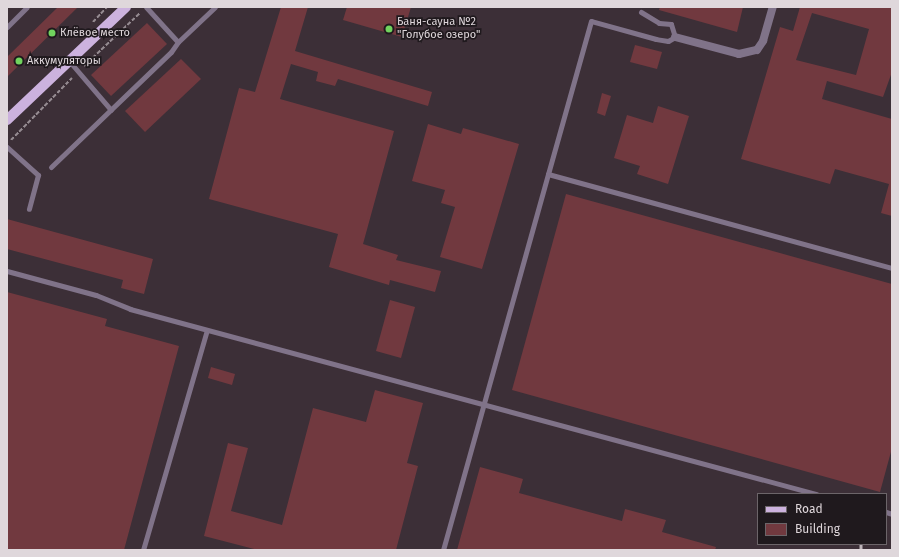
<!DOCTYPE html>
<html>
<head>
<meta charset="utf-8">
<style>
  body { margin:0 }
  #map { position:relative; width:899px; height:557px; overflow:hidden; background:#3c2f37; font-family:"Fira Sans",sans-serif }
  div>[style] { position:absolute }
  .building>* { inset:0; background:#71393f }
  .path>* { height:2px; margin-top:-1px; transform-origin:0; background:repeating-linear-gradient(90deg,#958b91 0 4px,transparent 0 6px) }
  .lane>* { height:5px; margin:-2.5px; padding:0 2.5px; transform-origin:2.5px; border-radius:2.5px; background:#807389 }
  .street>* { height:8px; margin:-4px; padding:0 4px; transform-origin:4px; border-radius:4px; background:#807389 }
  .primary>* { height:10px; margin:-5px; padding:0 5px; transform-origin:5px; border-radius:5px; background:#ccb2de }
  .rail>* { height:3px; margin-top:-1.5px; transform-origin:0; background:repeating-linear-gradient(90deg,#bdb4b9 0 5px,transparent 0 10px) }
  .dots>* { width:11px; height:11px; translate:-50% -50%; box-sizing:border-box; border:2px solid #1f191d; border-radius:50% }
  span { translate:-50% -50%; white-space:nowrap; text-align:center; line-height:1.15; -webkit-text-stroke:3.5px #1f191d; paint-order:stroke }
  .poi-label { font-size:11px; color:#dfd7db }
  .left { translate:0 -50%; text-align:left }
  .frame { position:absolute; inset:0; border:8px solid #dfd7db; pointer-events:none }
  .legend { position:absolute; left:757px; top:493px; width:130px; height:52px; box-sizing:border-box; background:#1f191d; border:1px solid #6c6569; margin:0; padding:5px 7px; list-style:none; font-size:12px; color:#dfd7db }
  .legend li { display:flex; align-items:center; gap:8px; height:20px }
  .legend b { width:20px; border:1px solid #6c6569 }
</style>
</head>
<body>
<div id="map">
  <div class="building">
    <div style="clip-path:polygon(58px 7px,78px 7px,7px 77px,7px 57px)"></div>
    <div style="clip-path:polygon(281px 7px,308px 7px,295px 51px,432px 92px,428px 106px,338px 79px,335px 86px,316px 81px,318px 72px,291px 64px,280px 99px,394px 131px,363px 244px,398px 255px,396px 260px,441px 271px,435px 292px,390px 280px,389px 285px,329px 267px,338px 234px,209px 199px,239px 88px,255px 92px)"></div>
    <div style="clip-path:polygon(347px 7px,411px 7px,402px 37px,343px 20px)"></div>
    <div style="clip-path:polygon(660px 7px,743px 7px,737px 32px,659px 10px)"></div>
    <div style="clip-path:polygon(evenodd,800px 7px,892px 7px,892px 72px,883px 97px,827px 81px,822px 99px,892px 119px,892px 216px,881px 213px,889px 184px,835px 169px,830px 184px,741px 159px,780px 27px,793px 31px,800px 7px,812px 13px,869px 29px,856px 75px,796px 60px,812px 13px)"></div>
    <div style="clip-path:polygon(147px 23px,167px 44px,111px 96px,91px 75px)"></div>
    <div style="clip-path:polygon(635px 45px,662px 52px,657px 69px,630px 62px)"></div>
    <div style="clip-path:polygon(181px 59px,201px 79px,145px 132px,125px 111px)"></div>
    <div style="clip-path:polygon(602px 93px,611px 96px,605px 116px,597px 113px)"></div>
    <div style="clip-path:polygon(658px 106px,689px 116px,668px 184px,637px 174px,640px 166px,614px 158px,627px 115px,653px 123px)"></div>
    <div style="clip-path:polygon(428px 124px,461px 134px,463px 128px,519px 144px,482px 269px,440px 257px,455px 207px,441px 203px,445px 190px,412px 181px)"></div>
    <div style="clip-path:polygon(566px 194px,892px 284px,892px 448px,880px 492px,512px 390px)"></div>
    <div style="clip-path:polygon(7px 219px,153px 259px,144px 294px,121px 288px,123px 280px,7px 249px)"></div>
    <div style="clip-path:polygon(7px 292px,107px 319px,105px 326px,179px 346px,124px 550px,7px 550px)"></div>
    <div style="clip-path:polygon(390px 300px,415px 307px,401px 358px,376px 351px)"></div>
    <div style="clip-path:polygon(211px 367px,235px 374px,232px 385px,208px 378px)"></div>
    <div style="clip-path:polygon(375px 390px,423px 403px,407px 463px,418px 466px,396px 550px,258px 550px,204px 536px,228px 443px,248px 448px,231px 511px,282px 525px,313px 408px,366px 422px)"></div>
    <div style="clip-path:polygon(480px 467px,523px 479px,519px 493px,622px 521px,625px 509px,666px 520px,662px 532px,716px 547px,715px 550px,457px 550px)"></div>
  </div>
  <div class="path">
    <div style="left:93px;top:22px;width:21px;rotate:-47deg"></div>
    <div style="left:84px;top:66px;width:77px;rotate:-43.4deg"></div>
    <div style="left:11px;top:140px;width:87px;rotate:-45.5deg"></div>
  </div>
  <div class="lane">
    <div style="left:146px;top:7px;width:47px;rotate:47.6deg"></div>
    <div style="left:178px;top:42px;width:51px;rotate:-43.4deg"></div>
    <div style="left:641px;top:12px;width:21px;rotate:31deg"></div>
    <div style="left:659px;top:23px;width:12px;rotate:5deg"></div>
    <div style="left:671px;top:24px;width:14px;rotate:73deg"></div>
    <div style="left:675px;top:37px;width:8px;rotate:150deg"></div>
    <div style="left:668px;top:41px;width:12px;rotate:-171deg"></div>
    <div style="left:656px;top:39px;width:67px;rotate:-164.5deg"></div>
    <div style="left:591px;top:21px;width:159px;rotate:105.7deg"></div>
    <div style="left:548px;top:174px;width:357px;rotate:15.3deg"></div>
    <div style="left:7px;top:27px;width:28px;rotate:-45deg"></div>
    <div style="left:70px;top:62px;width:63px;rotate:49.5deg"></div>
    <div style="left:7px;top:147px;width:42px;rotate:42.1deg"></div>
    <div style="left:38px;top:175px;width:35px;rotate:105deg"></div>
    <div style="left:51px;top:167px;width:166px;rotate:-43.8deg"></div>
    <div style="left:171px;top:52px;width:12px;rotate:-55deg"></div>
    <div style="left:7px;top:271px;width:92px;rotate:15.1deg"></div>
    <div style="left:96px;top:295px;width:37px;rotate:22deg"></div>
    <div style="left:130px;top:309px;width:711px;rotate:15.09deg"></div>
    <div style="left:886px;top:512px;width:6px;rotate:18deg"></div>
    <div style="left:143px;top:550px;width:229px;rotate:-73.8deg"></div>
    <div style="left:443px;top:550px;width:390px;rotate:-74.4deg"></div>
  </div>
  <div class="street">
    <div style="left:675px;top:37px;width:66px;rotate:14.9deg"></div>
    <div style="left:739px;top:54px;width:18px;rotate:-13deg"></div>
    <div style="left:757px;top:50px;width:11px;rotate:-56deg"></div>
    <div style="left:763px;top:41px;width:35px;rotate:-74deg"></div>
  </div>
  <div class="primary">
    <div style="left:7px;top:120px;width:164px;rotate:-43.5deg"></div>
  </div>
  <div class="rail">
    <div style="left:861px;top:550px;width:6px;rotate:-90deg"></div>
  </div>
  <div class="dots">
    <div style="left:389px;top:29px;background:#71d35e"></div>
    <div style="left:52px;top:33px;background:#71d35e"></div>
    <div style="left:19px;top:61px;background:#71d35e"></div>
  </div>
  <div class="poi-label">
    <span class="left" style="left:397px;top:29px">Баня-сауна №2<br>"Голубое озеро"</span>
    <span class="left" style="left:60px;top:33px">Клёвое место</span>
    <span class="left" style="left:27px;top:61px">Аккумуляторы</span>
  </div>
  <div class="frame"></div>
  <ul class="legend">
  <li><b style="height:5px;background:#ccb2de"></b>Road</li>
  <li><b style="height:11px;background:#71393f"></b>Building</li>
  </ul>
</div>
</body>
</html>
